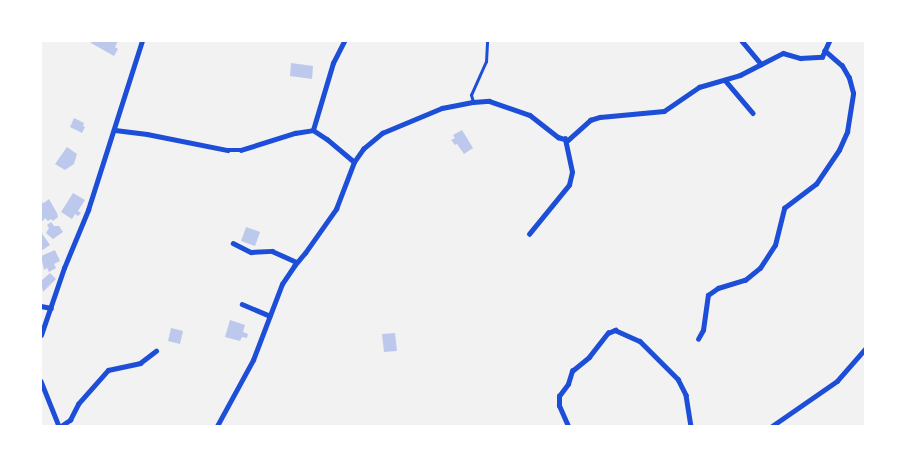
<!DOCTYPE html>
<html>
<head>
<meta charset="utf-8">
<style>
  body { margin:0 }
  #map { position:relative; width:906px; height:467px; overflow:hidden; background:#f2f2f2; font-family:"Titillium Web",sans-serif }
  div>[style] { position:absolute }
  .building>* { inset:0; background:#bdc9ec }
  .service>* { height:2.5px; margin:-1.25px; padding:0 1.25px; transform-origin:1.25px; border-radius:1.25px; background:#1d4ed8 }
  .minor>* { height:4.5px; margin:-2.25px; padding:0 2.25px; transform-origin:2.25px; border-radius:2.25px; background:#1d4ed8 }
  span { translate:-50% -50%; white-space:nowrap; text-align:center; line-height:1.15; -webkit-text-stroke:4px #fff; paint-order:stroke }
  .frame { position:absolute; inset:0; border:42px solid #fff; pointer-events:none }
</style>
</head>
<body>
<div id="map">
  <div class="building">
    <div style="clip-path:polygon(92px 41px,118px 41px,115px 47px,118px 49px,114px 56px,91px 43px)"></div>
    <div style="clip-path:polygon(291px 63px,313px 66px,312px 79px,290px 76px)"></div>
    <div style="clip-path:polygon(74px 118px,84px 123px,83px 126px,85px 127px,82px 133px,70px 127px)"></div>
    <div style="clip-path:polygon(462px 130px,473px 148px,464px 154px,457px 144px,455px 145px,451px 140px,455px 138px,453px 135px)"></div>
    <div style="clip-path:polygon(67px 147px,77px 154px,74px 164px,65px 170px,55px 164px)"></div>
    <div style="clip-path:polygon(73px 193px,85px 200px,78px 211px,81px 213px,78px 216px,75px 214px,72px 219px,61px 212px)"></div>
    <div style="clip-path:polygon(49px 199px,57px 213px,58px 217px,53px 221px,51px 219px,48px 221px,45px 218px,43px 221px,41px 219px,41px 202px,44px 203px)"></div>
    <div style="clip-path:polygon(51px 222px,54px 226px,59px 226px,63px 232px,53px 239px,46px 233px,49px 228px,47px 225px)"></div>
    <div style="clip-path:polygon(246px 227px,260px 232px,255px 246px,241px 241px)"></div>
    <div style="clip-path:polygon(41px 232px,50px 245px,41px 251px)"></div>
    <div style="clip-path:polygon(55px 250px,60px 261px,54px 264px,56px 268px,49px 272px,47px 268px,44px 270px,41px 256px)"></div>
    <div style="clip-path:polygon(50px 273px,56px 279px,43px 292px,41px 281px)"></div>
    <div style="clip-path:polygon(230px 320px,245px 325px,243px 332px,248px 334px,247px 338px,242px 337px,240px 341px,225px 337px)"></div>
    <div style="clip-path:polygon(171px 328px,183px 331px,180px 344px,168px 341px)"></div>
    <div style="clip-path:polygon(395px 333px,397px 351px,384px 352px,382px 334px)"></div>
  </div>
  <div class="service">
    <div style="left:473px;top:102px;width:7px;rotate:-106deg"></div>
    <div style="left:471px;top:95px;width:36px;rotate:-66deg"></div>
    <div style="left:486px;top:62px;width:21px;rotate:-87deg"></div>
  </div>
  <div class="minor">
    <div style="left:742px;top:41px;width:30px;rotate:50deg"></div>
    <div style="left:725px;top:80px;width:43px;rotate:49.7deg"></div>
    <div style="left:115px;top:130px;width:32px;rotate:7deg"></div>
    <div style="left:147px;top:134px;width:82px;rotate:11.3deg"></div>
    <div style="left:227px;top:150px;width:14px"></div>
    <div style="left:241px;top:150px;width:57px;rotate:-17.5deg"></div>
    <div style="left:295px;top:133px;width:18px;rotate:-9deg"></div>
    <div style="left:313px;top:130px;width:17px;rotate:33deg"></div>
    <div style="left:327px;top:139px;width:35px;rotate:40deg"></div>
    <div style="left:313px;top:130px;width:70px;rotate:-73.4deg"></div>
    <div style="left:333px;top:63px;width:25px;rotate:-63deg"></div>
    <div style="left:529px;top:234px;width:63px;rotate:-50.8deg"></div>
    <div style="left:569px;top:185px;width:13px;rotate:-77deg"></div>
    <div style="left:572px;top:172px;width:34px;rotate:-102deg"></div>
    <div style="left:233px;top:243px;width:20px;rotate:27deg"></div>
    <div style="left:251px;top:252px;width:21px;rotate:-3deg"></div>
    <div style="left:272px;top:251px;width:27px;rotate:24deg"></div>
    <div style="left:242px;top:304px;width:30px;rotate:23deg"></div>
    <div style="left:41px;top:306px;width:10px;rotate:11deg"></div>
    <div style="left:41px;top:335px;width:71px;rotate:-71.1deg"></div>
    <div style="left:64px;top:268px;width:63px;rotate:-67.5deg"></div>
    <div style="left:88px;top:210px;width:177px;rotate:-72.3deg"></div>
    <div style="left:698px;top:339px;width:10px;rotate:-61deg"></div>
    <div style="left:703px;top:330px;width:35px;rotate:-82deg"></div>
    <div style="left:708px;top:295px;width:12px;rotate:-35deg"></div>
    <div style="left:718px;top:288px;width:28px;rotate:-17deg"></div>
    <div style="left:745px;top:280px;width:19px;rotate:-39deg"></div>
    <div style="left:760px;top:268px;width:27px;rotate:-57deg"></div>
    <div style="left:775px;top:245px;width:38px;rotate:-76deg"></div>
    <div style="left:784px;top:208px;width:40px;rotate:-37deg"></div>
    <div style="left:816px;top:184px;width:41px;rotate:-55.9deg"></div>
    <div style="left:839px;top:150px;width:20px;rotate:-66deg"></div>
    <div style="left:847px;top:132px;width:39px;rotate:-81deg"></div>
    <div style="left:853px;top:93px;width:16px;rotate:-105deg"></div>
    <div style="left:849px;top:78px;width:14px;rotate:-120deg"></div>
    <div style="left:842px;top:66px;width:23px;rotate:-139deg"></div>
    <div style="left:41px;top:381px;width:48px;rotate:68.2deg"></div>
    <div style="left:61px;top:426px;width:11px;rotate:-34deg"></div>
    <div style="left:70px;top:420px;width:18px;rotate:-63deg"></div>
    <div style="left:78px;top:404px;width:45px;rotate:-48.6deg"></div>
    <div style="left:108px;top:370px;width:33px;rotate:-12deg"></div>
    <div style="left:140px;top:363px;width:20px;rotate:-37deg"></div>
    <div style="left:217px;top:426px;width:75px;rotate:-61.4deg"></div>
    <div style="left:253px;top:360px;width:81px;rotate:-69.1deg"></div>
    <div style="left:282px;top:284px;width:22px;rotate:-56deg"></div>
    <div style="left:294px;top:266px;width:17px;rotate:-50deg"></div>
    <div style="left:305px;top:253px;width:54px;rotate:-54.8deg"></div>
    <div style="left:336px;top:209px;width:50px;rotate:-69deg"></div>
    <div style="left:354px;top:162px;width:16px;rotate:-55deg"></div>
    <div style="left:363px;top:149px;width:25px;rotate:-40deg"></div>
    <div style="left:382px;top:133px;width:65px;rotate:-22.6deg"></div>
    <div style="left:442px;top:108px;width:32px;rotate:-11deg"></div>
    <div style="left:473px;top:102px;width:16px;rotate:-4deg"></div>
    <div style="left:489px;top:101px;width:43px;rotate:18.9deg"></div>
    <div style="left:530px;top:115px;width:36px;rotate:38deg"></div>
    <div style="left:558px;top:137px;width:10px;rotate:17deg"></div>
    <div style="left:568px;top:140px;width:30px;rotate:-42deg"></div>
    <div style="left:590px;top:120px;width:10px;rotate:-17deg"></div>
    <div style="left:600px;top:117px;width:64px;rotate:-5.4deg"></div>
    <div style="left:664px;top:111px;width:42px;rotate:-34.4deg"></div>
    <div style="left:699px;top:87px;width:43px;rotate:-16.3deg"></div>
    <div style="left:740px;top:75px;width:48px;rotate:-27.1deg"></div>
    <div style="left:783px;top:53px;width:18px;rotate:16deg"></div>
    <div style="left:800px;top:58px;width:22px;rotate:-3deg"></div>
    <div style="left:822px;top:57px;width:17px;rotate:-66deg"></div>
    <div style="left:568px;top:426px;width:22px;rotate:-114deg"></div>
    <div style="left:559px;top:406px;width:10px;rotate:-90deg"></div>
    <div style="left:559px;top:396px;width:15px;rotate:-53deg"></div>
    <div style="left:568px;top:384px;width:14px;rotate:-73deg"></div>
    <div style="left:572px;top:371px;width:22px;rotate:-39deg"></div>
    <div style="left:589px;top:357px;width:31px;rotate:-52deg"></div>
    <div style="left:608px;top:333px;width:8px;rotate:-23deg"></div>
    <div style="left:615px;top:330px;width:27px;rotate:24deg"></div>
    <div style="left:640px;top:341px;width:54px;rotate:45deg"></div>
    <div style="left:678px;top:379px;width:18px;rotate:63deg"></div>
    <div style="left:686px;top:395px;width:31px;rotate:81deg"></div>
    <div style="left:772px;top:426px;width:79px;rotate:-34.7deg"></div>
    <div style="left:837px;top:381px;width:43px;rotate:-48.8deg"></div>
  </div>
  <div class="frame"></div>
</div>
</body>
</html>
